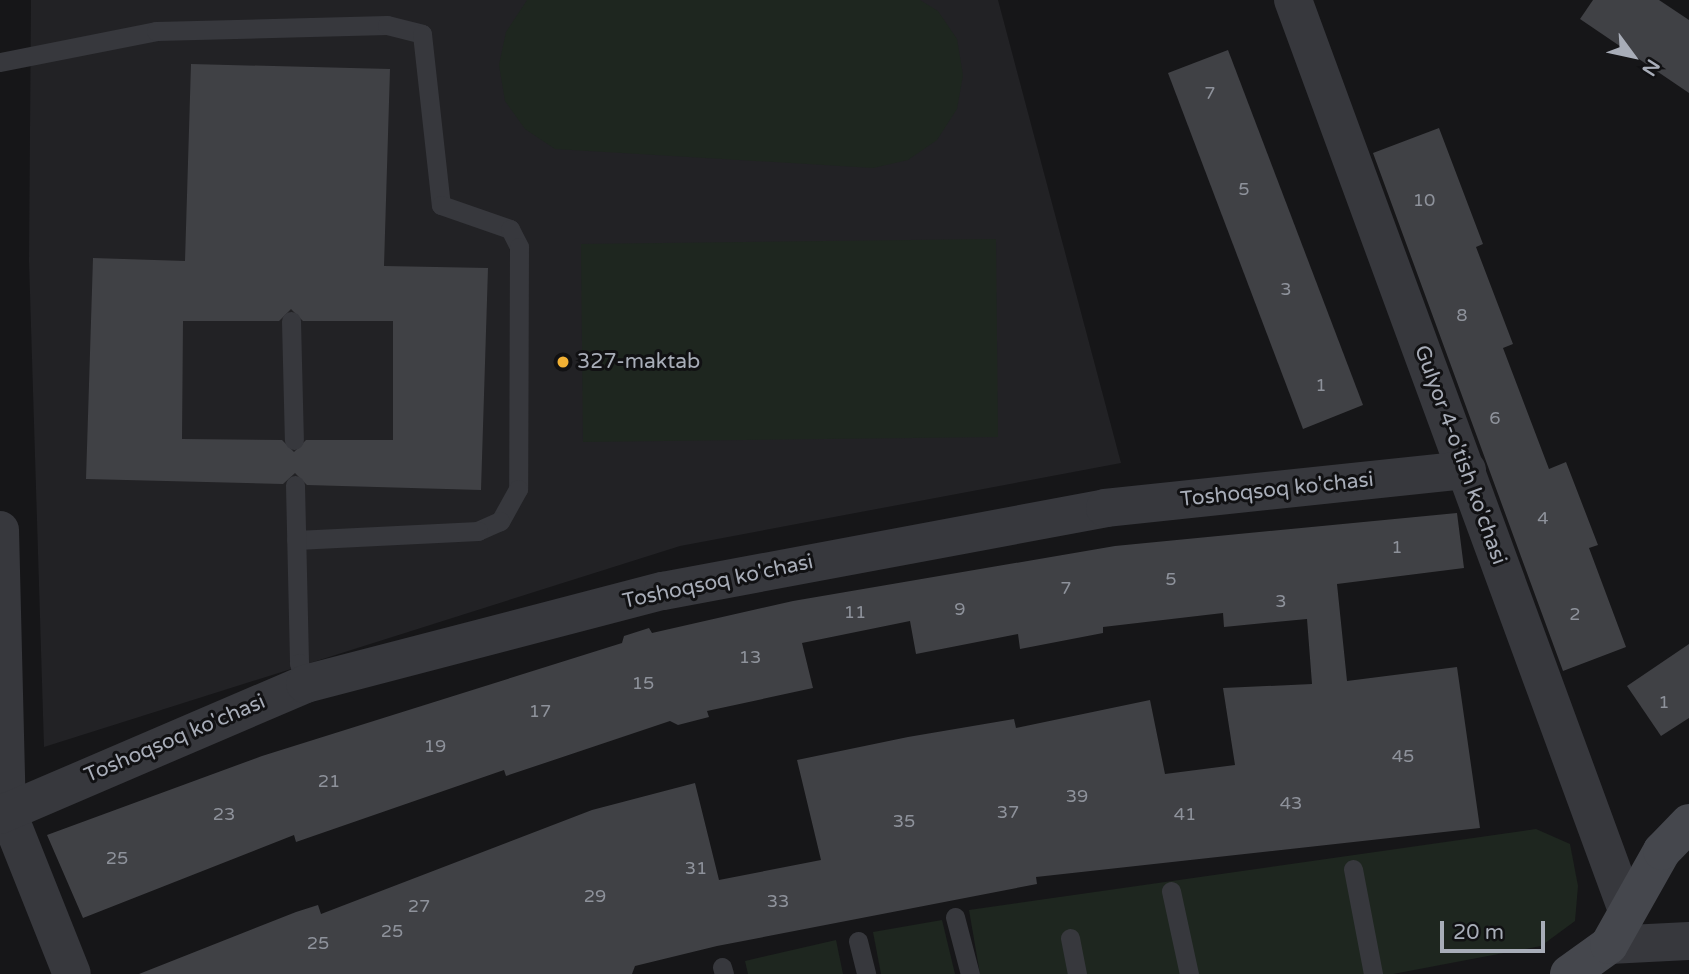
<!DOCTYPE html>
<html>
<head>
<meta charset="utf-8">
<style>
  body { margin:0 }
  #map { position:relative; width:1689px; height:974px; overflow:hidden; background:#161618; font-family:"Varela Round",sans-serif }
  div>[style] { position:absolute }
  .built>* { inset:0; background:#222225 }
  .green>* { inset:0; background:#1e261f }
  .building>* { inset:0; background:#404145 }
  .lane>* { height:19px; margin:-9.5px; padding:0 9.5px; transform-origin:9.5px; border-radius:9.5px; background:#37383d }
  .street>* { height:38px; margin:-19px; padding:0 19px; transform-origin:19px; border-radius:19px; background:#37383d }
  .secondary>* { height:38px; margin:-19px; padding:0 19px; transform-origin:19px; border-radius:19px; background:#45474d }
  .dots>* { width:19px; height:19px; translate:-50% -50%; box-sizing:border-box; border:4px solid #111113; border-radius:50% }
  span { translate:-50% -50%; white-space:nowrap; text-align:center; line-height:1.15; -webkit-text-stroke:6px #111113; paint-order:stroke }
  .number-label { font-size:18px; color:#8e929b }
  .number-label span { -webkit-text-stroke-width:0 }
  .poi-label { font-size:21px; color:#a8adb8 }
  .left { translate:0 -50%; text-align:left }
  .street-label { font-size:21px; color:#a8adb8 }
  .north { position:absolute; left:1598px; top:21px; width:70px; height:70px; -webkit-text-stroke:5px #111113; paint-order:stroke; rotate:123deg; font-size:19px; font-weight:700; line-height:28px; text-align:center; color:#a8adb8 }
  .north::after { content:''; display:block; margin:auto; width:24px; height:32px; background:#a8adb8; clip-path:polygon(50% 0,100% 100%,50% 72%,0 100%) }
  .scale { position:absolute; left:1440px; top:921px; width:105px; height:32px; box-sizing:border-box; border:4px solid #a8adb8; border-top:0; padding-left:9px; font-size:21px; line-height:24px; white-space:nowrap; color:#a8adb8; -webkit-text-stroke:5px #111113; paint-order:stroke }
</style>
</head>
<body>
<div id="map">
  <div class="built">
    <div style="clip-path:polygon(31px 0,998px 0,1121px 463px,680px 546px,44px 747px,29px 261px)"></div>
  </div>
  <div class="green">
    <div style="clip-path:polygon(527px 0,920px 0,938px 11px,957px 39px,963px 75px,957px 109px,937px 140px,908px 160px,873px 168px,555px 149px,525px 129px,505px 101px,499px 65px,506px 32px)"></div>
    <div style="clip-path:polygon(996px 239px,998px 437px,583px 442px,581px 244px)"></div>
    <div style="clip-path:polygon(1536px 829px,1570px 844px,1578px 886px,1575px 921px,1541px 946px,1393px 974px,980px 974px,969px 910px)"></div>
    <div style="clip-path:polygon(942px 920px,955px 974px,881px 974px,873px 932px)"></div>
    <div style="clip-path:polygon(836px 940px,843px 974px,748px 974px,745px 961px)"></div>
  </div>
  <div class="building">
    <div style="clip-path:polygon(1593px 0,1659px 0,1689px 20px,1689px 93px,1580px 19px)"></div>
    <div style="clip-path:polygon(1228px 50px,1363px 405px,1303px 429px,1168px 73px)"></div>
    <div style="clip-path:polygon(evenodd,191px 64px,390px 69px,384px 266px,488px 268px,481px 490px,307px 485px,295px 473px,283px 484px,86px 479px,93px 258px,185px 261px,191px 64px,291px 309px,303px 321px,393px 321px,393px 440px,306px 440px,294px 452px,282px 440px,182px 439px,183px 321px,279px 321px,291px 309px)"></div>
    <div style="clip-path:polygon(1439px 128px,1483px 244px,1476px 247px,1513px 344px,1503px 348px,1549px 469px,1566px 462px,1598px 545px,1589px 548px,1626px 647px,1563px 671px,1373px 153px)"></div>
    <div style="clip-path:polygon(1457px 513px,1464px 568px,1337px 584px,1347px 681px,1457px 667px,1480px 828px,1036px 877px,1037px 884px,717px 946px,635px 966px,632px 974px,139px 974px,296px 912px,318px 905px,321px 914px,592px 810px,695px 783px,719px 880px,821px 860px,797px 760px,908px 737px,1014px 719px,1016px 728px,1150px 700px,1165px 774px,1235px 765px,1223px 688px,1312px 684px,1307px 619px,1224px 627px,1223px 613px,1103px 627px,1103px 633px,1020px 649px,1018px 634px,916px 654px,910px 621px,802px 643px,813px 688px,707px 711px,709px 717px,678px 725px,670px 721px,506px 776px,504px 770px,296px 842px,294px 835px,83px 918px,47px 835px,262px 756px,622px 643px,624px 636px,649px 628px,652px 633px,793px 601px,1115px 546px)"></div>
    <div style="clip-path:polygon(1689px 644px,1689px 718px,1661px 736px,1627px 686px)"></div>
  </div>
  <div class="lane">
    <div style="left:0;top:62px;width:159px;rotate:-11.2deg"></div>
    <div style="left:156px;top:31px;width:231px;rotate:-1.5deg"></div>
    <div style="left:387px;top:25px;width:36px;rotate:14deg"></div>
    <div style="left:422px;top:34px;width:172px;rotate:83.7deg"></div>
    <div style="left:441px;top:205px;width:73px;rotate:19.2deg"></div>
    <div style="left:510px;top:229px;width:20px;rotate:63deg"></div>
    <div style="left:519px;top:247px;width:242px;rotate:90.2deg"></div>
    <div style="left:518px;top:489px;width:37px;rotate:119deg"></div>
    <div style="left:500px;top:521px;width:24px;rotate:156deg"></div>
    <div style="left:478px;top:531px;width:182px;rotate:177.2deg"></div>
    <div style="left:291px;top:321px;width:119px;rotate:88.6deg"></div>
    <div style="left:295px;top:485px;width:178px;rotate:88.7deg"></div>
    <div style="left:299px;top:663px;width:22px;rotate:74deg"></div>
    <div style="left:1353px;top:869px;width:107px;rotate:79.2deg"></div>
    <div style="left:1171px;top:891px;width:85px;rotate:77.8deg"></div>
    <div style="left:955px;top:917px;width:59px;rotate:75.3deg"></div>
    <div style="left:1070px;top:938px;width:37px;rotate:79deg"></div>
    <div style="left:858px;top:941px;width:34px;rotate:76deg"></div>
    <div style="left:722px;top:967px;width:7px;rotate:74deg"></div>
  </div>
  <div class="street">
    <div style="left:1293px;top:0;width:969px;rotate:69.85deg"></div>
    <div style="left:0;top:530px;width:281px;rotate:88.6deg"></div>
    <div style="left:7px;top:811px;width:175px;rotate:68.3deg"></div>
    <div style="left:0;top:815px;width:332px;rotate:-23.2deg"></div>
    <div style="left:305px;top:684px;width:370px;rotate:-14.6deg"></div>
    <div style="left:663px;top:591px;width:450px;rotate:-10.6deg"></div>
    <div style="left:1105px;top:508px;width:364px;rotate:-6deg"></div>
    <div style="left:1609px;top:945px;width:80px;rotate:-2.9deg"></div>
  </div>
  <div class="secondary">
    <div style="left:1569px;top:974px;width:49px;rotate:-35.9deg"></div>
    <div style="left:1609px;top:945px;width:108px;rotate:-60.6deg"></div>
    <div style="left:1662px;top:851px;width:39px;rotate:-46deg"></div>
  </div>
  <div class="dots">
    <div style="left:563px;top:362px;background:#f2b134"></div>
  </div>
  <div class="number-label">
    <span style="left:1210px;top:93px">7</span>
    <span style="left:1244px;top:189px">5</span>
    <span style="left:1424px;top:200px">10</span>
    <span style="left:1286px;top:289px">3</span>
    <span style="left:1462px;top:315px">8</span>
    <span style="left:1321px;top:385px">1</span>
    <span style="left:1495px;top:418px">6</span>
    <span style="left:1543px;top:518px">4</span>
    <span style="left:1397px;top:547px">1</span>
    <span style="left:1171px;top:579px">5</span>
    <span style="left:1066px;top:588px">7</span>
    <span style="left:1281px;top:601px">3</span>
    <span style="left:960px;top:609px">9</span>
    <span style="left:855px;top:612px">11</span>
    <span style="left:1575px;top:614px">2</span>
    <span style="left:750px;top:657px">13</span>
    <span style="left:643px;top:683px">15</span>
    <span style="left:1664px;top:702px">1</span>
    <span style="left:540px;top:711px">17</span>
    <span style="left:435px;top:746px">19</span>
    <span style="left:1403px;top:756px">45</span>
    <span style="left:329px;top:781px">21</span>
    <span style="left:1077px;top:796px">39</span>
    <span style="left:1291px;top:803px">43</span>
    <span style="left:1008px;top:812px">37</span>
    <span style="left:224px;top:814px">23</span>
    <span style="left:1185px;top:814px">41</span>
    <span style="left:904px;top:821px">35</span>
    <span style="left:117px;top:858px">25</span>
    <span style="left:696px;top:868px">31</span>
    <span style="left:595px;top:896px">29</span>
    <span style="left:778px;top:901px">33</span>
    <span style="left:419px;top:906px">27</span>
    <span style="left:392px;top:931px">25</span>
    <span style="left:318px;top:943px">25</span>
  </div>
  <div class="poi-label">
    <span class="left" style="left:577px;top:362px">327-maktab</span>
  </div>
  <div class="street-label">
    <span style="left:1460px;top:455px;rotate:70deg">Gulyor 4-o'tish ko'chasi</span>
    <span style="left:1277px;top:490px;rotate:-6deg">Toshoqsoq ko'chasi</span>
    <span style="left:718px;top:582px;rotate:-12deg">Toshoqsoq ko'chasi</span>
    <span style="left:175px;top:739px;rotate:-23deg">Toshoqsoq ko'chasi</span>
  </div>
  <div class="north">N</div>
  <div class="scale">20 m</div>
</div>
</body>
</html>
